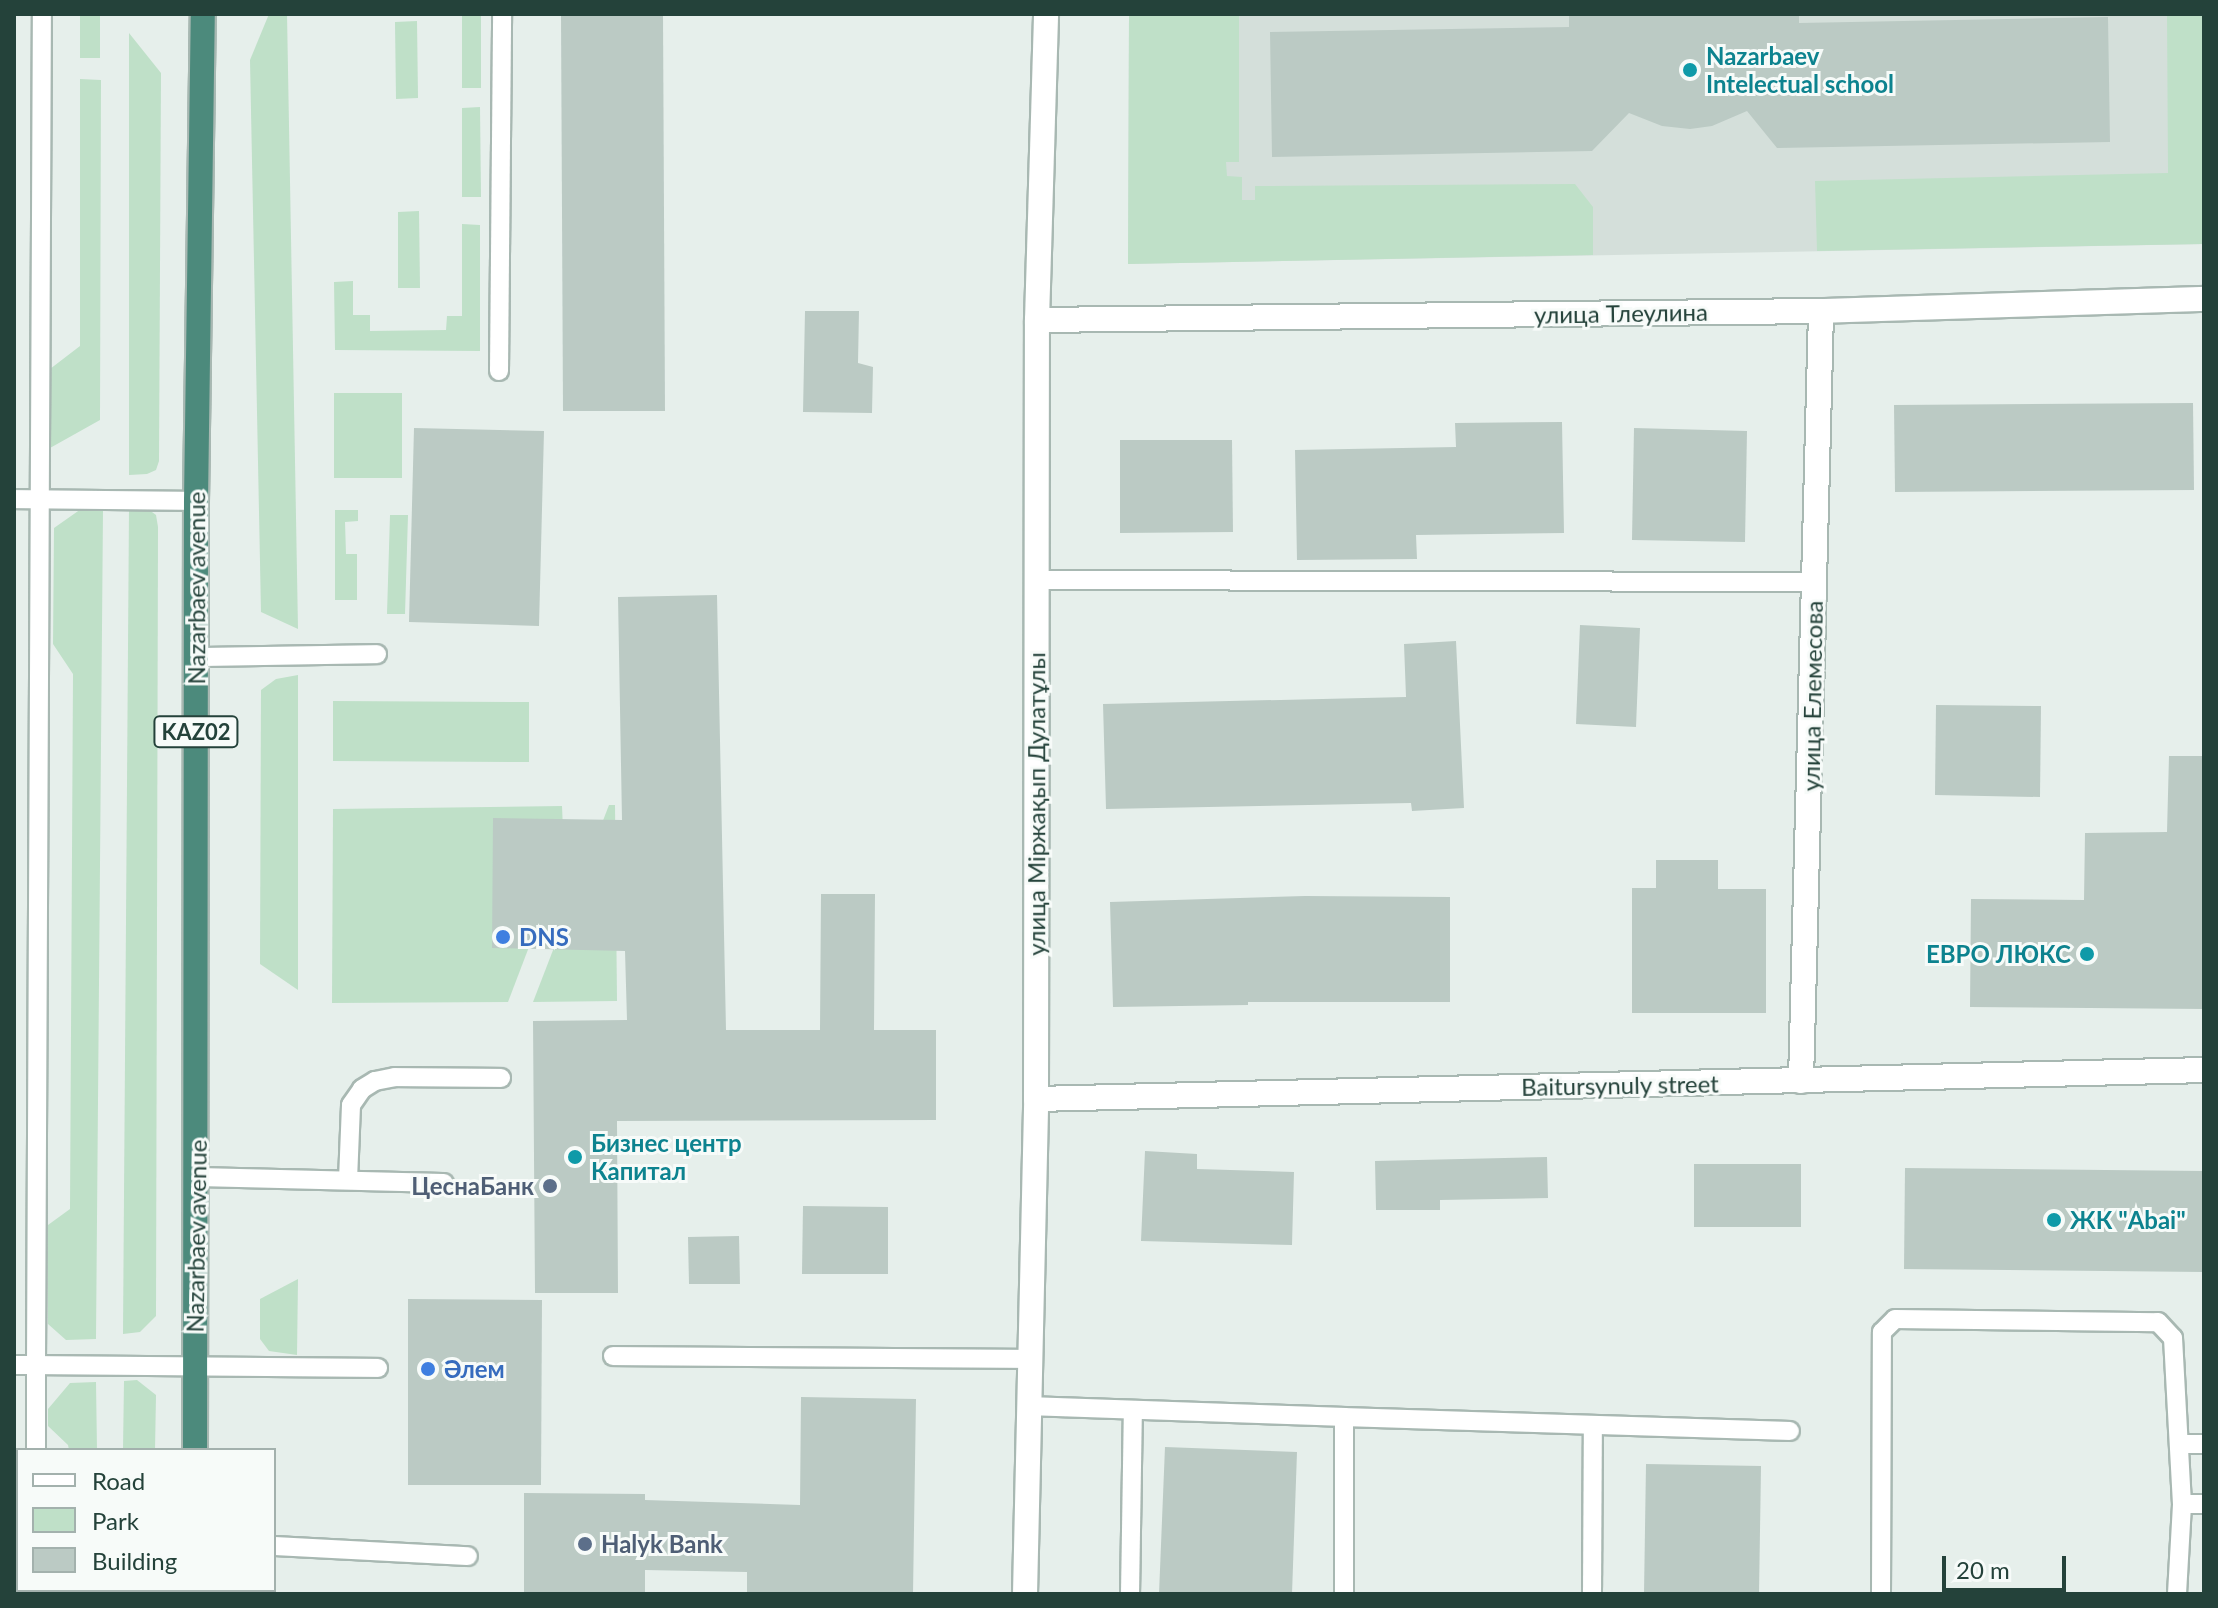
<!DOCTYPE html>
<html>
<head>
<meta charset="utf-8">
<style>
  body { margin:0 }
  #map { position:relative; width:2218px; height:1608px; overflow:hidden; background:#e6efeb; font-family:Lato,sans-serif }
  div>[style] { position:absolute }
  .built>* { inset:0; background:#d4dfda }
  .green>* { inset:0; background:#bfe0c8 }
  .building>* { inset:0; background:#bbcac4 }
  .roads { filter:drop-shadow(2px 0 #a8b8b2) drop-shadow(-2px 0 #a8b8b2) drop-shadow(0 2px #a8b8b2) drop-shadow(0 -2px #a8b8b2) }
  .service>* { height:18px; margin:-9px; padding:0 9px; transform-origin:9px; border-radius:9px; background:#fff }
  .minor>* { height:24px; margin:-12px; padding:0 12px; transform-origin:12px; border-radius:12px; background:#fff }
  .trunk>* { height:24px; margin:-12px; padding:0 12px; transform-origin:12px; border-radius:12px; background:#4c8a7c }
  .dots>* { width:22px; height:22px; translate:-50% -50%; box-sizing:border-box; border:4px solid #f7fbf9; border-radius:50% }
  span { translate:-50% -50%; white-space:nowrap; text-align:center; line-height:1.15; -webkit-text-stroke:6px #f7fbf9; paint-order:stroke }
  .shield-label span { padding:2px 6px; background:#f7fbf9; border:2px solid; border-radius:6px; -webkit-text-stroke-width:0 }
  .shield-label { font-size:22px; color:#24423a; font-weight:700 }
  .culture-label { font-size:24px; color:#0d838f; font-weight:700 }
  .left { translate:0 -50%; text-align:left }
  .right { translate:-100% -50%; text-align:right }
  .street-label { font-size:24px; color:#24423a }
  .shop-label { font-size:24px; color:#366cbe; font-weight:700 }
  .service-label { font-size:24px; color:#4e5e75; font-weight:700 }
  .frame { position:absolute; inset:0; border:16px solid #24423a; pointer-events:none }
  .legend { position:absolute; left:16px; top:1448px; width:260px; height:144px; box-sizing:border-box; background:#f7fbf9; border:2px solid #a3b1ad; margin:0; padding:10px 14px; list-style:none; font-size:24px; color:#24423a }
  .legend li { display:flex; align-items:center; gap:16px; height:40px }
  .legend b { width:40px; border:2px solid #a3b1ad }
  .scale { position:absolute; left:1942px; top:1556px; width:124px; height:36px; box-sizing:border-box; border:4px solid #24423a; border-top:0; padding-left:10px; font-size:24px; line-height:28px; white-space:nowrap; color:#24423a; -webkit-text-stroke:6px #f7fbf9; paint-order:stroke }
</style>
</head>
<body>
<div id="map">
  <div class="built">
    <div style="clip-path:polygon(1129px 14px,2204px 14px,2204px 244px,1128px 264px)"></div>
  </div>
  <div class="green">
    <div style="clip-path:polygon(80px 14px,100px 14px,100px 58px,80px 58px)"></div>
    <div style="clip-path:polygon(269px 14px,287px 14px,298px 629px,261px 612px,250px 60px)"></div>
    <div style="clip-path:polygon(462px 14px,481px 14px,481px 88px,462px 88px)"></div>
    <div style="clip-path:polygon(1129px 14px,1239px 14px,1239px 162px,1226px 162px,1227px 176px,1242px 177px,1242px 200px,1255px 200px,1255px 186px,1575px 184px,1593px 207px,1593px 255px,1128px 264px)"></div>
    <div style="clip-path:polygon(2167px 14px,2204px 14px,2204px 244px,1817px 251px,1815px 181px,2168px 173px)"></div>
    <div style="clip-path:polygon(417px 21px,418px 98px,396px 99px,395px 22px)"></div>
    <div style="clip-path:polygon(129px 33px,161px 73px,159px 461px,156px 470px,147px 474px,129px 475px)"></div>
    <div style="clip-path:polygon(80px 79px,101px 80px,100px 420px,50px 448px,50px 369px,80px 346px)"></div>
    <div style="clip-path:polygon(480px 107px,481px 197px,462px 197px,462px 108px)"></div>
    <div style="clip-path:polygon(419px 211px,420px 288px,398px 288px,398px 212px)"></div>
    <div style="clip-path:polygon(462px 224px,480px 225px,480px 351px,335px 350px,334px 282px,353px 281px,353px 315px,370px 315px,370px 331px,446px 330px,447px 316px,462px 316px)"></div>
    <div style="clip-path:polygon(334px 393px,402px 393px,402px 478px,334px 478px)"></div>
    <div style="clip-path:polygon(81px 509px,103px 510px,96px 1339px,66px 1340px,48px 1324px,48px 1225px,70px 1209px,73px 674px,53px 644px,54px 528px)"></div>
    <div style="clip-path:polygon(129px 509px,148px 509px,156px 515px,158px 527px,156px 1316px,140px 1332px,123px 1334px)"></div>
    <div style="clip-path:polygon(335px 510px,358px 510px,358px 521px,345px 522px,346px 554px,357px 554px,357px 600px,335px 600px)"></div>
    <div style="clip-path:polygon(390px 515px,408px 515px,405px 614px,387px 614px)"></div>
    <div style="clip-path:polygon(298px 675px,298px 990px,260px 964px,261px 690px,276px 679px)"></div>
    <div style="clip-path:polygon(333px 701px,529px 702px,529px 762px,333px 761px)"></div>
    <div style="clip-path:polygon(609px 805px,615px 805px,617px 1001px,533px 1002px)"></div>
    <div style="clip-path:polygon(562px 806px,564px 855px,508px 1002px,332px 1003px,333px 809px)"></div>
    <div style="clip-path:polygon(298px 1279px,297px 1355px,269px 1351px,260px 1339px,260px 1299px)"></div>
    <div style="clip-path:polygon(137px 1380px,156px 1395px,155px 1450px,123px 1450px,124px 1381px)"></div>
    <div style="clip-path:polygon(96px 1382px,97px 1450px,69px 1450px,68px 1445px,48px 1426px,48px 1409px,70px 1383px)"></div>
  </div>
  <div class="building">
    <div style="clip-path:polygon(561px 14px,663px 14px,665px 411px,563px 411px)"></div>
    <div style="clip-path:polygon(1569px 14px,1799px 14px,1799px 23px,2108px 17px,2110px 142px,1777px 148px,1747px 111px,1712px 126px,1690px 129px,1662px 126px,1629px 113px,1592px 151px,1272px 157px,1270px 32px,1569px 27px)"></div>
    <div style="clip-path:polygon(805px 311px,859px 311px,858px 363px,873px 367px,872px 413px,803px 412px)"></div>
    <div style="clip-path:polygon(2193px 403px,2194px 490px,1895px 492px,1894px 405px)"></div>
    <div style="clip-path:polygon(1562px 422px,1564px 533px,1416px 535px,1417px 559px,1297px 560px,1295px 450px,1456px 447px,1455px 423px)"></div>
    <div style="clip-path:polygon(414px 428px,544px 431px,539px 626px,409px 622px)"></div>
    <div style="clip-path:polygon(1634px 428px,1747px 431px,1745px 542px,1632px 540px)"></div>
    <div style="clip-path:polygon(1120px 440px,1232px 440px,1233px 532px,1120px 533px)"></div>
    <div style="clip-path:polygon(717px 595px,726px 1030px,820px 1030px,821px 894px,875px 894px,874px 1030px,936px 1030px,936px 1120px,617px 1121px,618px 1293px,535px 1293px,533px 1021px,627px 1020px,625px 951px,492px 948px,493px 818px,622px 820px,618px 597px)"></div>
    <div style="clip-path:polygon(1580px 625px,1640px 628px,1636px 727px,1576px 724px)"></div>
    <div style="clip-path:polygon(1456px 641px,1464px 808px,1412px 811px,1411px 803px,1106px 809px,1103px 704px,1406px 697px,1404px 644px)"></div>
    <div style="clip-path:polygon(1936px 705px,2041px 706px,2040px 797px,1935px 795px)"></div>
    <div style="clip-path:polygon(2169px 756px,2204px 756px,2204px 1009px,1970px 1007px,1971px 899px,2084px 900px,2085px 833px,2167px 832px)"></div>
    <div style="clip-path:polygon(1656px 860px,1718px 860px,1718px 889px,1766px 889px,1766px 1013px,1632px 1013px,1632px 888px,1656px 888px)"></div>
    <div style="clip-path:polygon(1305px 896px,1450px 897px,1450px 1002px,1248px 1002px,1248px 1005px,1113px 1007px,1110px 902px)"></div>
    <div style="clip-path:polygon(1145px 1151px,1197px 1154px,1197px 1169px,1294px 1172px,1292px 1245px,1141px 1241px)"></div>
    <div style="clip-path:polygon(1547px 1157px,1548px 1198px,1440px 1200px,1440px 1210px,1376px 1210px,1375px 1161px)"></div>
    <div style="clip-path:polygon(1694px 1164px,1801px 1164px,1801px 1227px,1694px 1227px)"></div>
    <div style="clip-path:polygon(1905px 1168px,2204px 1171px,2204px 1272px,1904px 1269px)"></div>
    <div style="clip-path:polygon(803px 1206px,888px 1207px,888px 1274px,802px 1274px)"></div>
    <div style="clip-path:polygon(739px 1236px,740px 1284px,689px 1284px,688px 1237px)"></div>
    <div style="clip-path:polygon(408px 1299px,542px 1300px,541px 1485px,408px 1485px)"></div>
    <div style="clip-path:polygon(801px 1397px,916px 1399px,913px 1594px,747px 1594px,747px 1572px,645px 1570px,645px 1594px,524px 1594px,524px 1493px,645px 1494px,645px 1500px,800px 1505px)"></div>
    <div style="clip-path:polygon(1165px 1447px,1297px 1452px,1292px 1594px,1159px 1594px)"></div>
    <div style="clip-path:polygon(1646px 1464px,1761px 1466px,1759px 1594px,1644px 1594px)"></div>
  </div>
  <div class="roads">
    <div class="service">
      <div style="left:499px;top:371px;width:357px;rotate:-89.5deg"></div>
      <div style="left:14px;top:499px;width:182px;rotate:0.6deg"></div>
      <div style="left:1037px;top:580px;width:778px;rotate:0.15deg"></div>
      <div style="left:196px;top:657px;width:181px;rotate:-0.9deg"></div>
      <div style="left:197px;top:1177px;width:247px;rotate:1.4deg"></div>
      <div style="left:348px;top:1180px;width:75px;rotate:-87.7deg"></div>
      <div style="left:351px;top:1105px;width:19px;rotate:-55deg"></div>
      <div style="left:362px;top:1089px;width:15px;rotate:-32deg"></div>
      <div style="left:375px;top:1081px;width:20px;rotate:-11deg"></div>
      <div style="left:395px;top:1077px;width:106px;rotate:0.5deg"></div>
      <div style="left:613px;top:1356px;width:417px;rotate:0.4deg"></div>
      <div style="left:14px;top:1365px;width:22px"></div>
      <div style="left:36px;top:1365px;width:1351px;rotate:-89.75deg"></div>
      <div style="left:1029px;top:1406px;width:315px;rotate:2deg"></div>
      <div style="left:1344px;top:1417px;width:177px;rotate:90deg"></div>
      <div style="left:1344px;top:1417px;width:446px;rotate:1.8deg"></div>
      <div style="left:2181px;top:1444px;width:23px"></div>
      <div style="left:36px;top:1450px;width:85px;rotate:-90deg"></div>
      <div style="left:36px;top:1365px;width:342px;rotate:0.5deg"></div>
      <div style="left:274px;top:1546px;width:194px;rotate:3deg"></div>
      <div style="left:37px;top:1590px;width:4px;rotate:90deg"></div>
      <div style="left:1130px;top:1594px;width:184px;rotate:-89.1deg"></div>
      <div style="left:1592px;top:1594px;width:169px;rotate:-89.7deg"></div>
      <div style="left:1881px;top:1594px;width:262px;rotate:-89.8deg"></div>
      <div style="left:1882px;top:1332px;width:18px;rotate:-45deg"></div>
      <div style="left:1895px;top:1319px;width:263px;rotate:0.7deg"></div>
      <div style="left:2158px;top:1322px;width:22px;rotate:47deg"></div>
      <div style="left:2173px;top:1338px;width:166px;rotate:86.9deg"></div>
      <div style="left:2182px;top:1504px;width:22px"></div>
      <div style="left:2177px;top:1594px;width:90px;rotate:-86.8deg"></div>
    </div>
    <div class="minor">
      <div style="left:1037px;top:320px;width:784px;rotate:-0.66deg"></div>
      <div style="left:1821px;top:311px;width:383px;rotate:-1.8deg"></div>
      <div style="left:1801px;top:1081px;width:770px;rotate:-88.51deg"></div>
      <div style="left:1036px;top:1099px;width:1168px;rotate:-1.42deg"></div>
      <div style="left:1025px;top:1594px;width:495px;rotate:-88.7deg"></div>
      <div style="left:1036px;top:1099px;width:779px;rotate:-89.93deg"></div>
      <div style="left:1037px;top:320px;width:306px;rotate:-88.3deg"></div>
    </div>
    <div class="trunk">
      <div style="left:195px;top:1450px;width:949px;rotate:-89.94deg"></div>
      <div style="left:196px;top:501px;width:487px;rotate:-89.2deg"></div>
      <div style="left:194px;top:1594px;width:4px;rotate:-76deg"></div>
    </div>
  </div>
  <div class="dots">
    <div style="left:1690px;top:70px;background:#0f9aa8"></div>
    <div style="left:503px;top:937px;background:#3f7fe0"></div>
    <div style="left:2087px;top:954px;background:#0f9aa8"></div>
    <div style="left:575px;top:1157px;background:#0f9aa8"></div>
    <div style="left:550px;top:1186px;background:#5c6f8a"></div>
    <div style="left:2054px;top:1220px;background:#0f9aa8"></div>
    <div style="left:428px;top:1369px;background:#3f7fe0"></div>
    <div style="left:585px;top:1544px;background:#5c6f8a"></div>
  </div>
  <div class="shield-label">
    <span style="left:196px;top:732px">KАZ02</span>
  </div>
  <div class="culture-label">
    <span class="left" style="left:1706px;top:70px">Nazarbaev<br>Intelectual school</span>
    <span class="right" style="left:2071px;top:954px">ЕВРО ЛЮКС</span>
    <span class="left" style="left:591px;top:1157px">Бизнес центр<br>Капитал</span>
    <span class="left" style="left:2070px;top:1220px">ЖК "Abai"</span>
  </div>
  <div class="street-label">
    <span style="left:1621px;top:313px;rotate:-1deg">улица Тлеулина</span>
    <span style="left:196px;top:588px;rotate:-90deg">Nazarbaev avenue</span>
    <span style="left:1812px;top:696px;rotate:-89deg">улица Елемесова</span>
    <span style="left:1036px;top:804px;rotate:-90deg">улица Міржақып Дулатұлы</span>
    <span style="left:1620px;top:1085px;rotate:-1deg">Baitursynuly street</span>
    <span style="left:196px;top:1236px;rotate:-89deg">Nazarbaev avenue</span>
  </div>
  <div class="shop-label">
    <span class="left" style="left:519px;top:937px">DNS</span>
    <span class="left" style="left:444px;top:1369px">Әлем</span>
  </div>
  <div class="service-label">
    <span class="right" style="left:534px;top:1186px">ЦеснаБанк</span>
    <span class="left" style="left:601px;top:1544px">Halyk Bank</span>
  </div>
  <div class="frame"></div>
  <ul class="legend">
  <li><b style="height:10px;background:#fff"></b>Road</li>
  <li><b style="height:22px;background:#bfe0c8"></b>Park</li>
  <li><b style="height:22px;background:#bbcac4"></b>Building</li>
  </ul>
  <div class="scale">20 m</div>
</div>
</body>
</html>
